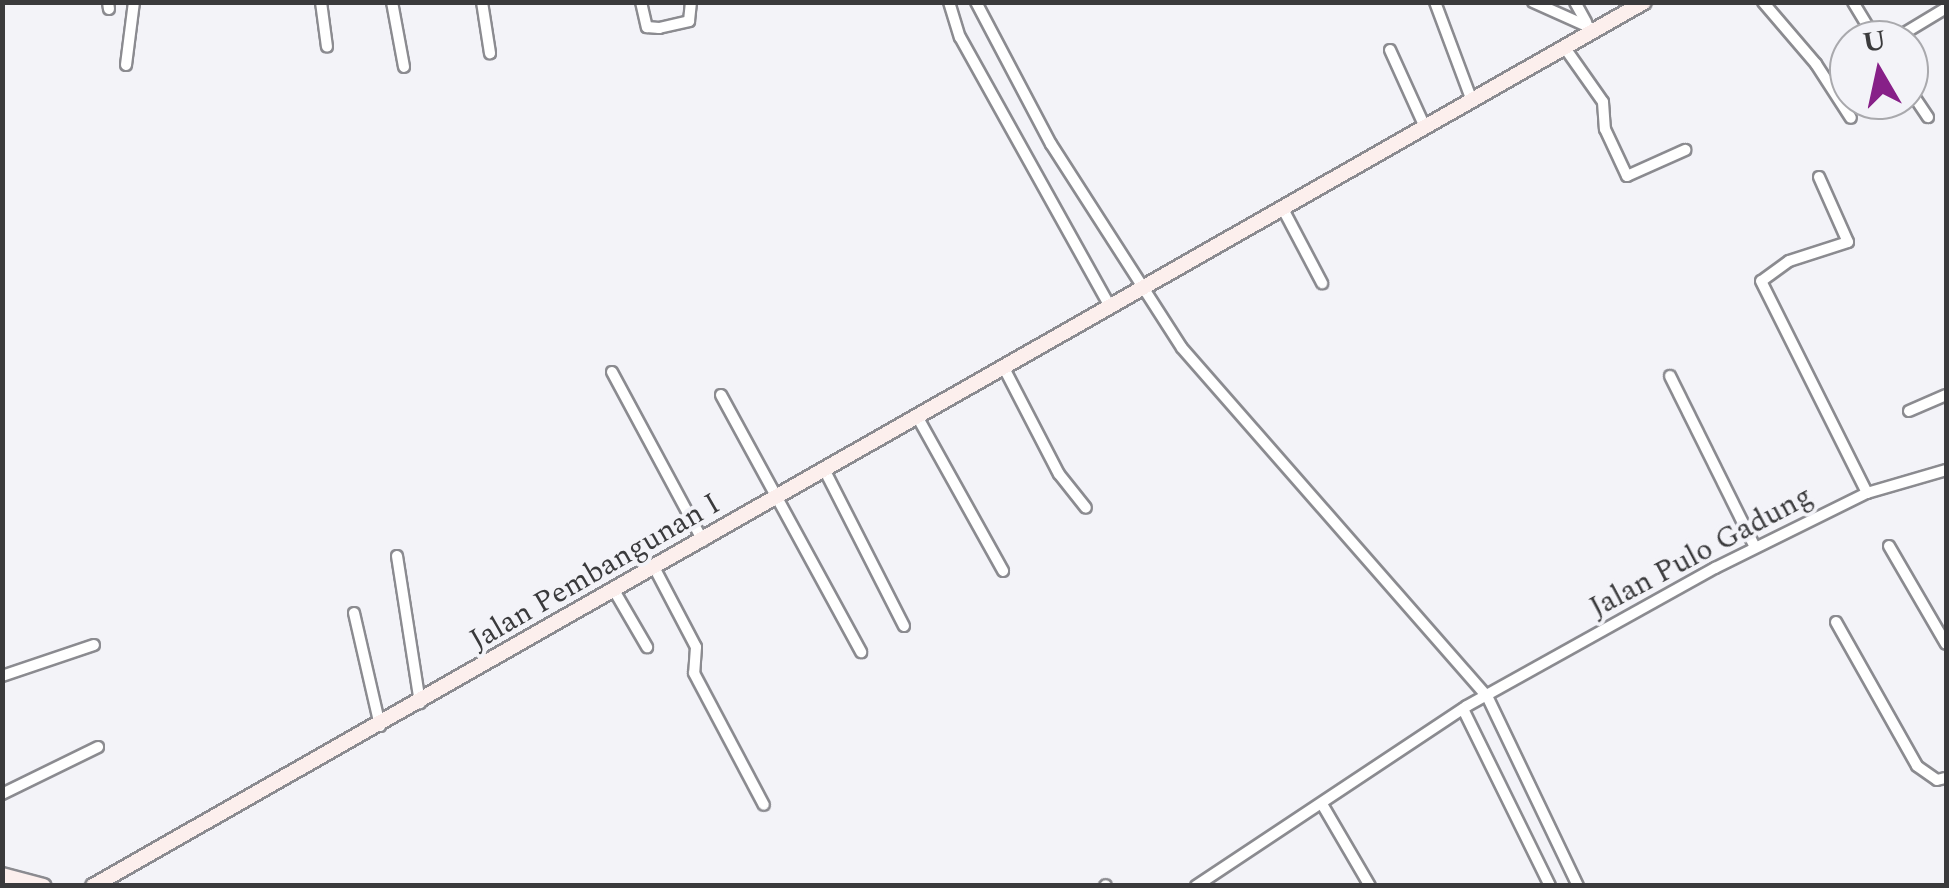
<!DOCTYPE html>
<html>
<head>
<meta charset="utf-8">
<style>
  body { margin:0 }
  #map { position:relative; width:1949px; height:888px; overflow:hidden; background:#f3f3f8; font-family:Spectral,serif }
  div>[style] { position:absolute }
  .roads { filter:drop-shadow(2px 0 #8b8b90) drop-shadow(-2px 0 #8b8b90) drop-shadow(0 2px #8b8b90) drop-shadow(0 -2px #8b8b90) }
  .street>* { height:10px; margin:-5px; padding:0 5px; transform-origin:5px; border-radius:5px; background:#fff }
  .secondary>* { height:14px; margin:-7px; padding:0 7px; transform-origin:7px; border-radius:7px; background:#fcefed }
  span { translate:-50% -50%; white-space:nowrap; text-align:center; line-height:1.15; -webkit-text-stroke:8px #f3f3f8; paint-order:stroke }
  .street-label { font-size:30px; color:#3a3a3c }
  .frame { position:absolute; inset:0; border:5px solid #3a3a3c; pointer-events:none }
  .north { position:absolute; left:1829px; top:20px; width:100px; height:100px; box-sizing:border-box; background:#f3f3f8; border:2px solid #a9a9ad; border-radius:50%; rotate:351deg; font-size:28px; font-weight:700; line-height:40px; text-align:center; color:#3a3a3c }
  .north::after { content:''; display:block; margin:auto; width:35px; height:45px; background:#872088; clip-path:polygon(50% 0,100% 100%,50% 72%,0 100%) }
</style>
</head>
<body>
<div id="map">
  <div class="roads">
    <div class="street">
      <div style="left:108px;top:2px;width:7px;rotate:82deg"></div>
      <div style="left:321px;top:2px;width:45px;rotate:82.4deg"></div>
      <div style="left:392px;top:2px;width:66px;rotate:79.5deg"></div>
      <div style="left:482px;top:2px;width:52px;rotate:81.1deg"></div>
      <div style="left:641px;top:2px;width:26px;rotate:77deg"></div>
      <div style="left:647px;top:27px;width:12px;rotate:5deg"></div>
      <div style="left:659px;top:28px;width:31px;rotate:-13deg"></div>
      <div style="left:689px;top:21px;width:19px;rotate:-84deg"></div>
      <div style="left:949px;top:2px;width:37px;rotate:73deg"></div>
      <div style="left:960px;top:37px;width:309px;rotate:60.9deg"></div>
      <div style="left:976px;top:2px;width:161px;rotate:62.2deg"></div>
      <div style="left:1051px;top:144px;width:242px;rotate:57.3deg"></div>
      <div style="left:1182px;top:348px;width:463px;rotate:48.8deg"></div>
      <div style="left:1487px;top:696px;width:211px;rotate:64.4deg"></div>
      <div style="left:1435px;top:2px;width:106px;rotate:69.5deg"></div>
      <div style="left:1533px;top:2px;width:69px;rotate:24deg"></div>
      <div style="left:1575px;top:2px;width:23px;rotate:61deg"></div>
      <div style="left:1763px;top:2px;width:82px;rotate:49.5deg"></div>
      <div style="left:1816px;top:64px;width:64px;rotate:57.1deg"></div>
      <div style="left:1853px;top:2px;width:44px;rotate:58.8deg"></div>
      <div style="left:1893px;top:40px;width:62px;rotate:-31.1deg"></div>
      <div style="left:1565px;top:48px;width:66px;rotate:54.9deg"></div>
      <div style="left:1603px;top:102px;width:27px;rotate:86deg"></div>
      <div style="left:1605px;top:129px;width:52px;rotate:64.9deg"></div>
      <div style="left:1627px;top:176px;width:64px;rotate:-24.1deg"></div>
      <div style="left:1390px;top:50px;width:85px;rotate:65.6deg"></div>
      <div style="left:126px;top:65px;width:64px;rotate:-82.8deg"></div>
      <div style="left:1909px;top:89px;width:34px;rotate:56deg"></div>
      <div style="left:1819px;top:177px;width:71px;rotate:66deg"></div>
      <div style="left:1848px;top:242px;width:62px;rotate:162.1deg"></div>
      <div style="left:1789px;top:261px;width:34px;rotate:144deg"></div>
      <div style="left:1761px;top:281px;width:237px;rotate:63.4deg"></div>
      <div style="left:1283px;top:209px;width:84px;rotate:62.2deg"></div>
      <div style="left:1005px;top:370px;width:117px;rotate:62.6deg"></div>
      <div style="left:1059px;top:474px;width:43px;rotate:51.5deg"></div>
      <div style="left:612px;top:372px;width:192px;rotate:61.7deg"></div>
      <div style="left:1670px;top:376px;width:191px;rotate:63.6deg"></div>
      <div style="left:721px;top:395px;width:293px;rotate:61.4deg"></div>
      <div style="left:1909px;top:411px;width:40px;rotate:-23.4deg"></div>
      <div style="left:918px;top:418px;width:175px;rotate:60.9deg"></div>
      <div style="left:825px;top:471px;width:174px;rotate:63deg"></div>
      <div style="left:1889px;top:546px;width:113px;rotate:59.8deg"></div>
      <div style="left:397px;top:556px;width:149px;rotate:81.1deg"></div>
      <div style="left:655px;top:569px;width:88px;rotate:62.3deg"></div>
      <div style="left:696px;top:647px;width:26px;rotate:94deg"></div>
      <div style="left:694px;top:673px;width:149px;rotate:62.1deg"></div>
      <div style="left:615px;top:592px;width:64px;rotate:59.8deg"></div>
      <div style="left:354px;top:613px;width:116px;rotate:77deg"></div>
      <div style="left:1836px;top:622px;width:165px;rotate:60.6deg"></div>
      <div style="left:1917px;top:766px;width:24px;rotate:35deg"></div>
      <div style="left:1937px;top:780px;width:9px;rotate:-13deg"></div>
      <div style="left:2px;top:676px;width:97px;rotate:-18.6deg"></div>
      <div style="left:1463px;top:709px;width:197px;rotate:63.8deg"></div>
      <div style="left:2px;top:794px;width:107px;rotate:-26.1deg"></div>
      <div style="left:1322px;top:804px;width:95px;rotate:59.7deg"></div>
      <div style="left:1105px;top:886px;width:1px;rotate:-45deg"></div>
      <div style="left:1196px;top:886px;width:325px;rotate:-33.6deg"></div>
      <div style="left:1467px;top:706px;width:284px;rotate:-29.1deg"></div>
      <div style="left:1715px;top:568px;width:169px;rotate:-26.3deg"></div>
      <div style="left:1867px;top:493px;width:82px;rotate:-16.2deg"></div>
    </div>
    <div class="secondary">
      <div style="left:2px;top:875px;width:43px;rotate:14.7deg"></div>
      <div style="left:93px;top:886px;width:1785px;rotate:-29.68deg"></div>
    </div>
  </div>
  <div class="street-label">
    <span style="left:1701px;top:552px;rotate:-28deg">Jalan Pulo Gadung</span>
    <span style="left:595px;top:572px;rotate:-30deg">Jalan Pembangunan I</span>
  </div>
  <div class="frame"></div>
  <div class="north">U</div>
</div>
</body>
</html>
